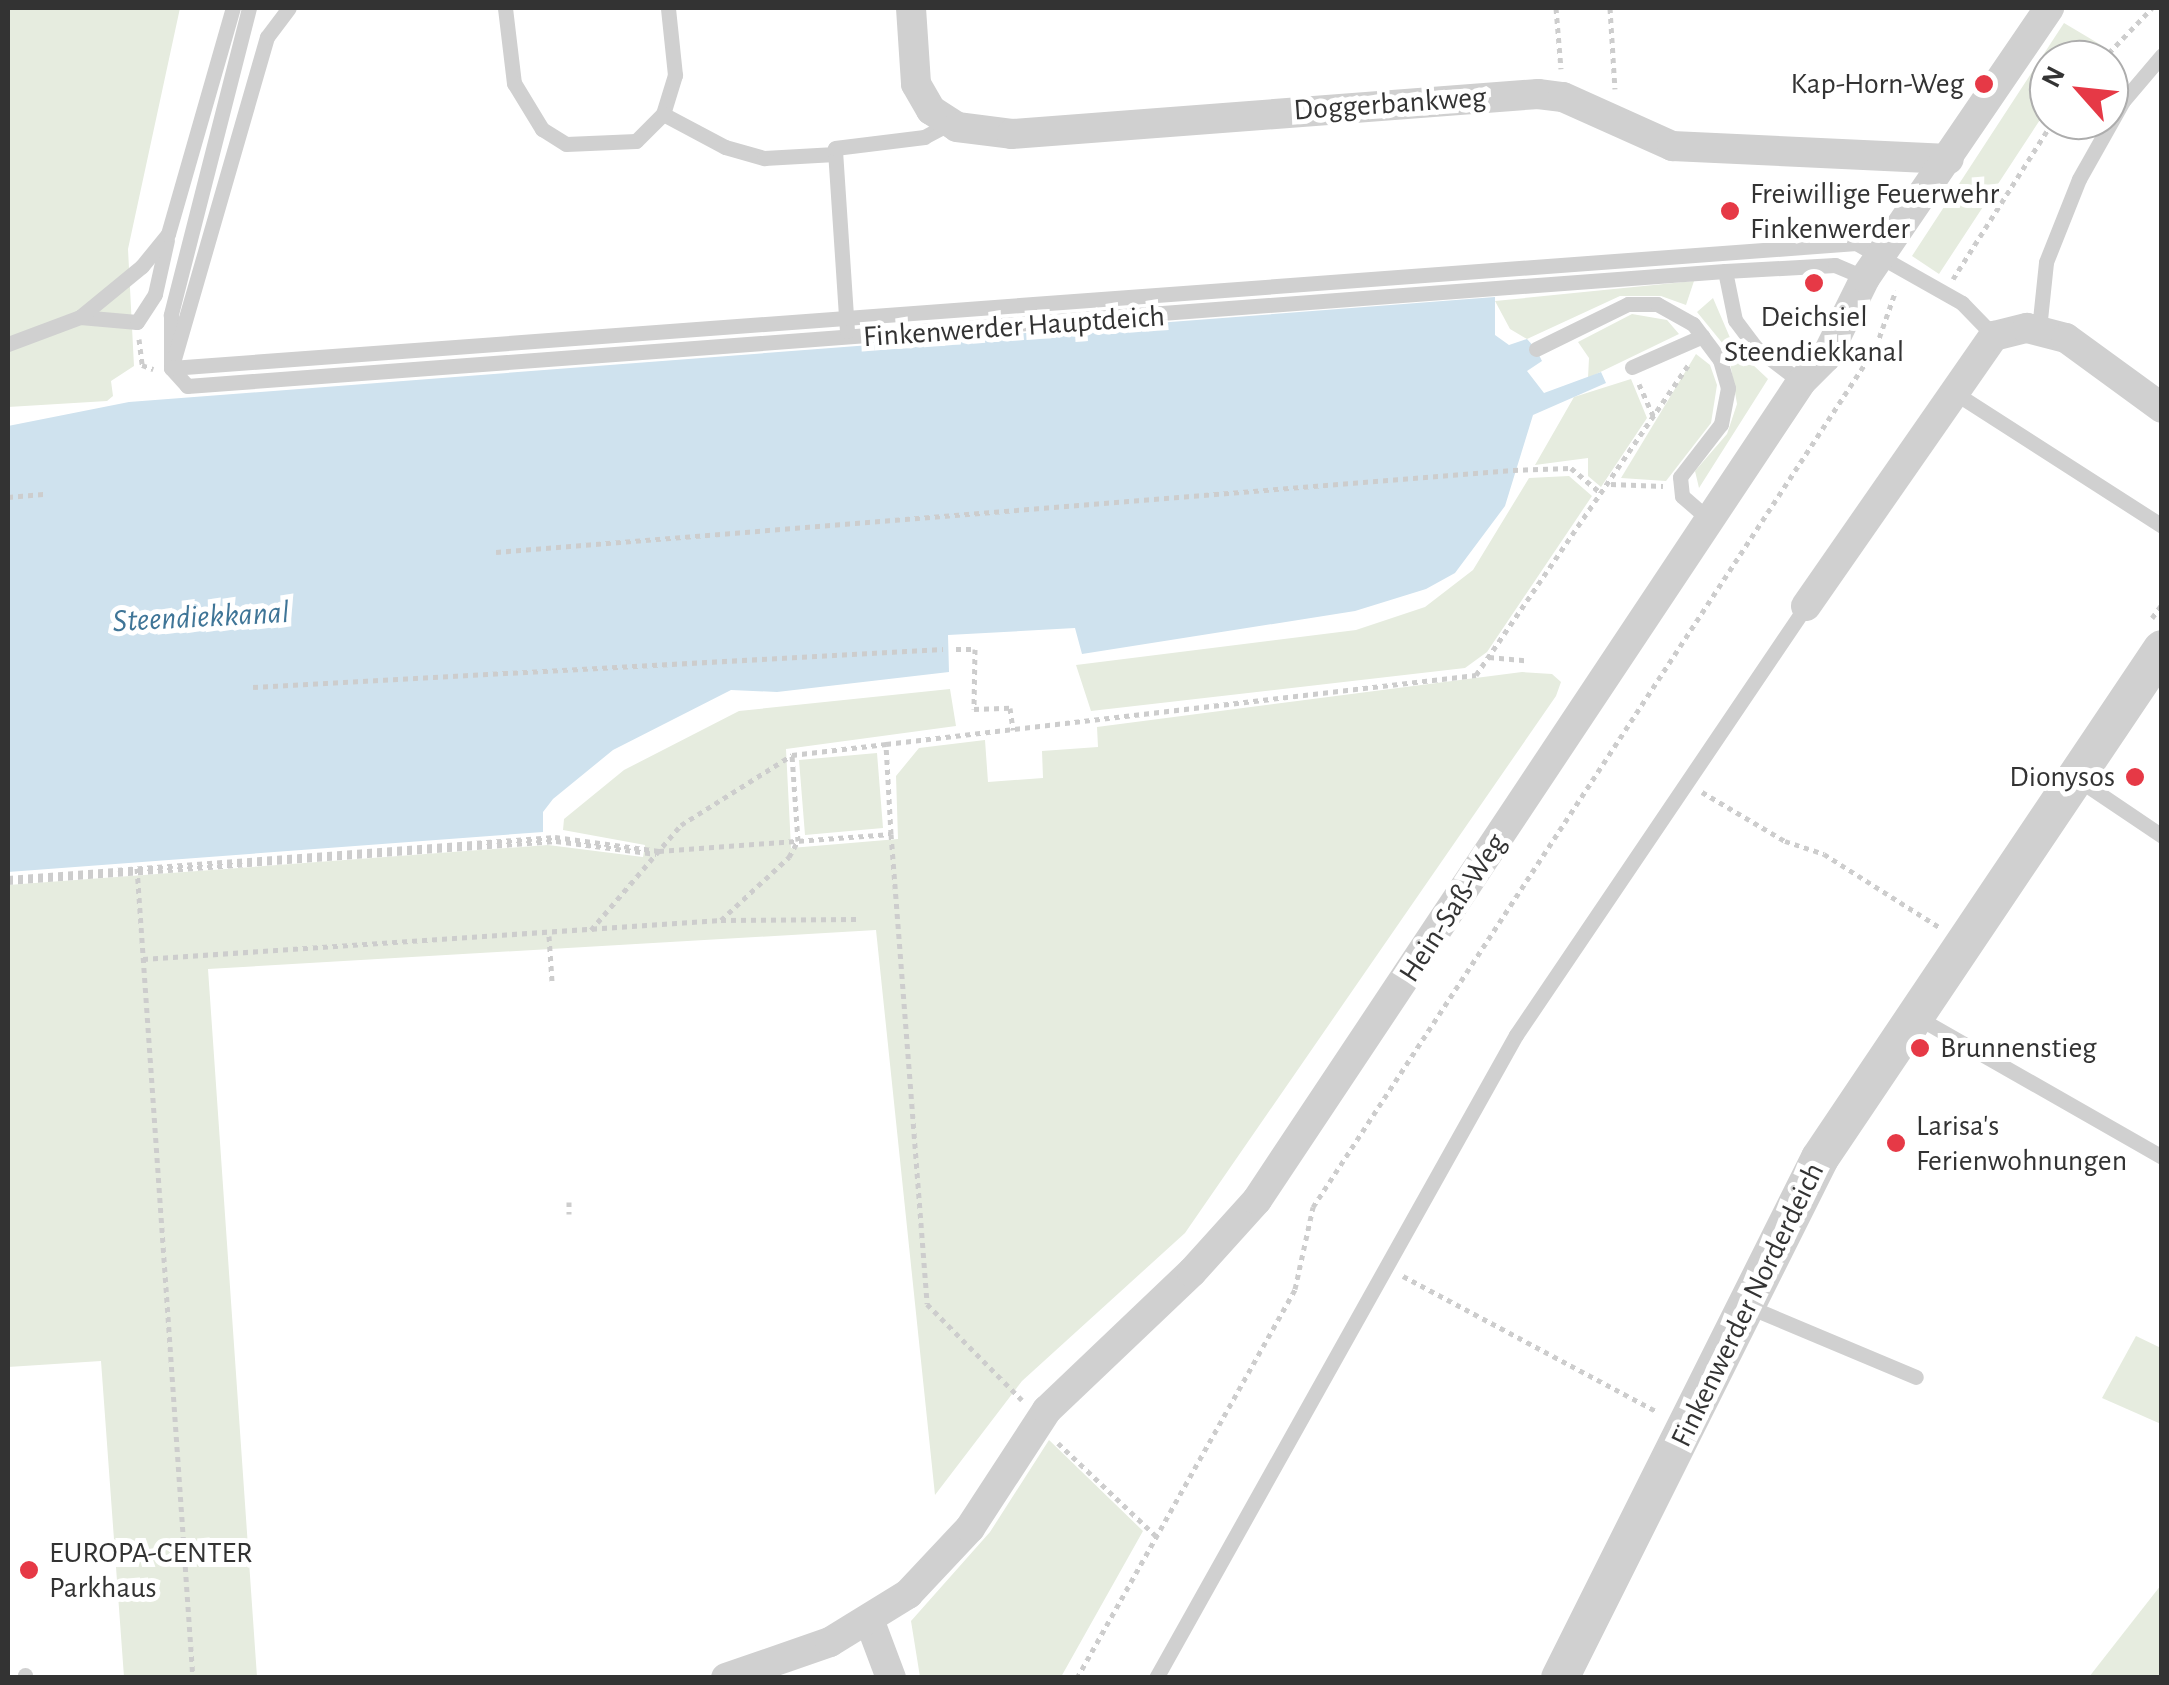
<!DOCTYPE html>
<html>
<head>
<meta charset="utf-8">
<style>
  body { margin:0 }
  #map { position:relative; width:2169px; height:1685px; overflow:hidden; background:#fff; font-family:"Alegreya Sans",sans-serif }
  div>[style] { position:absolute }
  .green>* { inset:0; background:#e6ecdf }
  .water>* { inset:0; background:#cfe2ee }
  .path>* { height:5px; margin-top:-2.5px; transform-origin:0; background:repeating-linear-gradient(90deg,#cdcdcd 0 5px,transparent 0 10px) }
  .service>* { height:15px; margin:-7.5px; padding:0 7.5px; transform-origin:7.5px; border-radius:7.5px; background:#d0d0d0 }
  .minor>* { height:30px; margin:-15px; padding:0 15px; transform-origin:15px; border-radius:15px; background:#d0d0d0 }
  .tertiary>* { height:38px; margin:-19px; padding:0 19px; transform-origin:19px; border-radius:19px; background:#d0d0d0 }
  .dots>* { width:28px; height:28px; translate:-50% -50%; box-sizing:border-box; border:5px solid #fff; border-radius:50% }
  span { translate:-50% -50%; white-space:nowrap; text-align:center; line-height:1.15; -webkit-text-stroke:10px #fff; paint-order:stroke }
  .poi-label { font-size:30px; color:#333 }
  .right { translate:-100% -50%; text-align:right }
  .left { translate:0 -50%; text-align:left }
  .street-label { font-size:30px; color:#333 }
  .water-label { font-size:32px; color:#3f7597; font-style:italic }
  .frame { position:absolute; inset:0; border:10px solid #333; pointer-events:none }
  .north { position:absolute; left:2029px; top:40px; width:100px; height:100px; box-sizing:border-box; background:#fff; border:2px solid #adadad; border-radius:50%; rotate:297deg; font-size:28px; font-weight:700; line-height:40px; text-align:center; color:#333 }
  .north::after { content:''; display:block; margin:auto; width:35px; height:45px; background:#e63946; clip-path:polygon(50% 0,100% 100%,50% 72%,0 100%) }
</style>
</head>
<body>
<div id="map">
  <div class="green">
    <div style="clip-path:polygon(8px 8px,180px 8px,128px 249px,134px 366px,111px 381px,113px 396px,107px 401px,8px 407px)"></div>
    <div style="clip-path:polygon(2064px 23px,2101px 45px,2088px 60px,2049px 60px,2049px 106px,1939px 274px,1912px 256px)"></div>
    <div style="clip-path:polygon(1694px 281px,1686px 305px,1661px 296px,1620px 296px,1527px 339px,1510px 329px,1495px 301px)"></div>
    <div style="clip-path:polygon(1713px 298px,1734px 347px,1768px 379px,1699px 488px,1695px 471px,1727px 434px,1737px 404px,1728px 350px,1697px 312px)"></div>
    <div style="clip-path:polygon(1632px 314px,1667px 320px,1679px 334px,1588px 378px,1589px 358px,1578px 342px)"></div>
    <div style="clip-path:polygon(1696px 354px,1710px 365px,1717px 385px,1711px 423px,1666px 481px,1621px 478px)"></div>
    <div style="clip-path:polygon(1631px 379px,1647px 418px,1601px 487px,1588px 476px,1588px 458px,1535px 465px,1574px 397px)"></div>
    <div style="clip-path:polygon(1569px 476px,1592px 496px,1487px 652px,1465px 668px,1091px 711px,1076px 665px,1356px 630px,1425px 607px,1473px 570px,1529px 478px)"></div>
    <div style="clip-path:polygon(1522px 672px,1552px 674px,1561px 682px,1556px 696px,1185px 1233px,1022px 1381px,935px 1495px,876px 930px,208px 969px,257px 1677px,124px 1677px,101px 1361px,8px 1367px,8px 885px,548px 845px,643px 857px,645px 845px,563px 830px,564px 819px,624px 770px,739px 711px,950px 689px,956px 726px,786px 749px,791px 848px,898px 839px,896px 776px,919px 748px,985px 740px,988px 782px,1043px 778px,1042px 751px,1098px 747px,1097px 727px)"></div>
    <div style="clip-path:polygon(877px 753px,883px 828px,805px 835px,799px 760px)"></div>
    <div style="clip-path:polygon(2136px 1336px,2161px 1348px,2161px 1424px,2102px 1398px)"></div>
    <div style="clip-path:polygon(1049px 1440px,1143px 1531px,1061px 1677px,920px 1677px,911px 1621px,990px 1532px)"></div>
    <div style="clip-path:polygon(2161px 1585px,2161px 1677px,2089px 1677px)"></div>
  </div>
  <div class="water">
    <div style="clip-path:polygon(1495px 297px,1495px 335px,1509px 345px,1527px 339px,1536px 349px,1542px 361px,1527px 371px,1544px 393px,1601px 372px,1606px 383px,1533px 415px,1505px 506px,1455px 573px,1426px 589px,1355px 611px,1082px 654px,1075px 628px,948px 635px,949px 672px,777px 692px,731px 690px,613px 750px,553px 799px,543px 812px,543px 832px,8px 872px,8px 426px,129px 402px)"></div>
  </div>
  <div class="path">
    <div style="left:1556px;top:8px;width:61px;rotate:85.3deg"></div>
    <div style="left:1610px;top:8px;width:81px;rotate:86.5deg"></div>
    <div style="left:2102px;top:60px;width:72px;rotate:-46.1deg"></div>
    <div style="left:1953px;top:279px;width:188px;rotate:-57.6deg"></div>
    <div style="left:139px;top:339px;width:26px;rotate:83deg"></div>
    <div style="left:142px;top:365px;width:12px;rotate:20deg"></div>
    <div style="left:1639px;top:384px;width:36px;rotate:66deg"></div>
    <div style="left:1611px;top:484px;width:52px;rotate:2.2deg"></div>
    <div style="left:8px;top:497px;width:38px;rotate:-5deg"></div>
    <div style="left:496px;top:552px;width:1020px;rotate:-4.61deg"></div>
    <div style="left:1513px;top:470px;width:58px;rotate:-2deg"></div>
    <div style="left:1571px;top:468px;width:40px;rotate:40deg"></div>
    <div style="left:2152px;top:618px;width:17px;rotate:-54deg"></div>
    <div style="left:956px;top:649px;width:19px"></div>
    <div style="left:975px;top:649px;width:60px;rotate:91deg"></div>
    <div style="left:974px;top:709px;width:36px;rotate:-2deg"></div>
    <div style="left:1010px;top:708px;width:22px;rotate:82deg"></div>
    <div style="left:1489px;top:657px;width:36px;rotate:5deg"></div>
    <div style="left:253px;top:687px;width:691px;rotate:-3.15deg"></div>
    <div style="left:1702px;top:792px;width:96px;rotate:30.6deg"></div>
    <div style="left:1785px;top:841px;width:41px;rotate:18.4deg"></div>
    <div style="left:1824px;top:854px;width:136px;rotate:32.4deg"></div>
    <div style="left:891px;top:834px;width:471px;rotate:85.6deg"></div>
    <div style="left:927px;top:1304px;width:135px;rotate:45.3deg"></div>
    <div style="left:137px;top:868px;width:812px;rotate:86.05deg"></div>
    <div style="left:8px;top:878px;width:549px;rotate:-4.29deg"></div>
    <div style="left:555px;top:837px;width:105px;rotate:7.7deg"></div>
    <div style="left:659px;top:851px;width:233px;rotate:-4.2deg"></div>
    <div style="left:891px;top:834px;width:90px;rotate:-93.2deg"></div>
    <div style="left:886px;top:744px;width:594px;rotate:-6.67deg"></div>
    <div style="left:1476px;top:675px;width:376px;rotate:-55.6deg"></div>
    <div style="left:8px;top:882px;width:550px;rotate:-4.28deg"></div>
    <div style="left:556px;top:841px;width:101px;rotate:7.4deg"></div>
    <div style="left:721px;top:920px;width:93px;rotate:-42.8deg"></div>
    <div style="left:789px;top:857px;width:18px;rotate:-61deg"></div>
    <div style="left:798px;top:841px;width:86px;rotate:-94deg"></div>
    <div style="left:792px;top:755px;width:95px;rotate:-6.7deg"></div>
    <div style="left:591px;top:930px;width:138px;rotate:-49.4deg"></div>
    <div style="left:681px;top:825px;width:131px;rotate:-32.2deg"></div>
    <div style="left:549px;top:936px;width:45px;rotate:86.2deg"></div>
    <div style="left:143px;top:959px;width:579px;rotate:-3.86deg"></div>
    <div style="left:721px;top:920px;width:136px;rotate:-0.4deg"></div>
    <div style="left:569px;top:1202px;width:12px;rotate:90deg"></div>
    <div style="left:1403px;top:1276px;width:289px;rotate:28.1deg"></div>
    <div style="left:1058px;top:1443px;width:134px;rotate:43.5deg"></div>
    <div style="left:1077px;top:1678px;width:446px;rotate:-60.7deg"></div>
    <div style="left:1295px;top:1289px;width:84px;rotate:-77.6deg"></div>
    <div style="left:1313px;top:1207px;width:1028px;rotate:-56.79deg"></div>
    <div style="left:1876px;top:347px;width:60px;rotate:-70.7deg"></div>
  </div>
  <div class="service">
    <div style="left:249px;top:8px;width:317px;rotate:104.3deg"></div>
    <div style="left:171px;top:315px;width:53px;rotate:90deg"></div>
    <div style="left:171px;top:368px;width:24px;rotate:48deg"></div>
    <div style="left:187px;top:386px;width:1542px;rotate:-4.28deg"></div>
    <div style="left:1725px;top:271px;width:110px;rotate:-3.1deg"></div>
    <div style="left:1835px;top:265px;width:33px;rotate:23deg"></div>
    <div style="left:505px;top:8px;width:76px;rotate:83.2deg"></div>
    <div style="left:514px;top:83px;width:54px;rotate:58.7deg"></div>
    <div style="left:542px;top:129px;width:28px;rotate:32deg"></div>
    <div style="left:566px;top:144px;width:70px;rotate:-2.5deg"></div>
    <div style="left:636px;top:141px;width:38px;rotate:-45deg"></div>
    <div style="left:663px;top:114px;width:41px;rotate:-72.9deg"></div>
    <div style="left:675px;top:75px;width:67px;rotate:-96deg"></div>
    <div style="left:663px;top:114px;width:70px;rotate:28deg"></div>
    <div style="left:725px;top:147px;width:41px;rotate:15.8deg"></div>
    <div style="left:764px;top:158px;width:71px;rotate:-3.2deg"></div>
    <div style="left:1725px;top:271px;width:50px;rotate:78.5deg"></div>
    <div style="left:1735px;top:320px;width:34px;rotate:53deg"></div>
    <div style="left:1755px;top:347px;width:58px;rotate:37.3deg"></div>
    <div style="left:80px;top:317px;width:57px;rotate:5deg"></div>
    <div style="left:137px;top:322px;width:33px;rotate:-57deg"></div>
    <div style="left:155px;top:294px;width:55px;rotate:-77.5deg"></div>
    <div style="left:2039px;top:329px;width:67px;rotate:-84deg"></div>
    <div style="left:2046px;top:262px;width:89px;rotate:-68.3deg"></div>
    <div style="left:2079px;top:179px;width:90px;rotate:-60.6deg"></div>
    <div style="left:2123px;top:101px;width:60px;rotate:-49.7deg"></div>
    <div style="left:847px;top:331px;width:183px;rotate:-93.8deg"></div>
    <div style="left:835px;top:148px;width:90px;rotate:-7deg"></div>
    <div style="left:924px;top:137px;width:30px;rotate:-28deg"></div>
    <div style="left:8px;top:344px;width:77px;rotate:-20.6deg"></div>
    <div style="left:80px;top:317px;width:80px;rotate:-39.4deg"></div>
    <div style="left:142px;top:266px;width:41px;rotate:-50.9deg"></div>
    <div style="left:168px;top:234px;width:235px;rotate:-74deg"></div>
    <div style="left:1536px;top:349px;width:102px;rotate:-26.1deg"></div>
    <div style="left:1628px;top:304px;width:29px"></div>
    <div style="left:1657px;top:304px;width:41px;rotate:29.1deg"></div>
    <div style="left:1693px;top:324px;width:45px;rotate:53.1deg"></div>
    <div style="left:1720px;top:360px;width:29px;rotate:74deg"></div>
    <div style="left:1728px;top:388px;width:37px;rotate:101deg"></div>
    <div style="left:1721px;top:424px;width:67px;rotate:127.7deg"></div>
    <div style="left:1680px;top:477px;width:19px;rotate:84deg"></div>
    <div style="left:1682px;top:496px;width:37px;rotate:41deg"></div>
    <div style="left:174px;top:359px;width:335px;rotate:-73.9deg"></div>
    <div style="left:267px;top:37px;width:36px;rotate:-53deg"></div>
    <div style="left:1632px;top:367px;width:77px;rotate:-23.6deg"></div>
    <div style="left:171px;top:368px;width:1690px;rotate:-4.24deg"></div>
    <div style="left:1856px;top:243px;width:122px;rotate:29.5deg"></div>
    <div style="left:1962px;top:303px;width:46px;rotate:45.9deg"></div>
    <div style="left:1955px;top:393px;width:246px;rotate:32.7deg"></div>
    <div style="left:2076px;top:778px;width:104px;rotate:34deg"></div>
    <div style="left:1915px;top:1016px;width:284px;rotate:29.7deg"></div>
    <div style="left:1747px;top:1306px;width:183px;rotate:22.8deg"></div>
    <div style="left:25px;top:1675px;width:3px;rotate:90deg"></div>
    <div style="left:1156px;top:1678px;width:737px;rotate:-60.76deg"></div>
    <div style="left:1516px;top:1035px;width:518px;rotate:-55.94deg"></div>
  </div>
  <div class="minor">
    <div style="left:911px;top:8px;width:76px;rotate:86.2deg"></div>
    <div style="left:916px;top:84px;width:30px;rotate:60deg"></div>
    <div style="left:931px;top:110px;width:31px;rotate:33deg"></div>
    <div style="left:957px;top:127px;width:55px;rotate:7.3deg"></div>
    <div style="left:1012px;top:134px;width:528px;rotate:-4.35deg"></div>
    <div style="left:1538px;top:94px;width:25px;rotate:7deg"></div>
    <div style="left:1563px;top:97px;width:120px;rotate:24.2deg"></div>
    <div style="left:1672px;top:146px;width:277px;rotate:2.7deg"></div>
    <div style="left:1806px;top:606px;width:329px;rotate:-55.2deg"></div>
    <div style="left:1994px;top:336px;width:34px;rotate:-14deg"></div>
    <div style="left:2027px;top:328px;width:40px;rotate:14.4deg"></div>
    <div style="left:2066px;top:338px;width:119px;rotate:36.1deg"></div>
    <div style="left:870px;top:1622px;width:60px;rotate:69.4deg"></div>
    <div style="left:726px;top:1678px;width:110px;rotate:-19.1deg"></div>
    <div style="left:830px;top:1642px;width:92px;rotate:-31.6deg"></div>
    <div style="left:908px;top:1594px;width:91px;rotate:-46.8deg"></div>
    <div style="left:970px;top:1528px;width:141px;rotate:-56.9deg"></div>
    <div style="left:1047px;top:1410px;width:200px;rotate:-43.6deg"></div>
    <div style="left:1192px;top:1272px;width:97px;rotate:-47.9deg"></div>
    <div style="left:1257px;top:1200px;width:982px;rotate:-56.37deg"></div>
    <div style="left:1801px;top:382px;width:35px;rotate:-45deg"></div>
    <div style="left:1826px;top:357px;width:88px;rotate:-63.7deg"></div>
    <div style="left:1865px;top:278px;width:327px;rotate:-55.7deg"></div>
  </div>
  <div class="tertiary">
    <div style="left:1560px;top:1678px;width:581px;rotate:-63.43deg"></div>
    <div style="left:1820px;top:1158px;width:613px;rotate:-56.1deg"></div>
  </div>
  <div class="dots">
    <div style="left:1984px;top:84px;background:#e63946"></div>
    <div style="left:1730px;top:211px;background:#e63946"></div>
    <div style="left:1814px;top:283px;background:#e63946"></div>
    <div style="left:2135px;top:777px;background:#e63946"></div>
    <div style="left:1920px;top:1048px;background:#e63946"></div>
    <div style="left:1896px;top:1143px;background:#e63946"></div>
    <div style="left:29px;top:1570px;background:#e63946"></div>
  </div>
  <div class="poi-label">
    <span class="right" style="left:1964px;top:84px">Kap-Horn-Weg</span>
    <span class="left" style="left:1750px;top:211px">Freiwillige Feuerwehr<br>Finkenwerder</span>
    <span style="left:1814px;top:334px">Deichsiel<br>Steendiekkanal</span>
    <span class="right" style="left:2115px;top:777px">Dionysos</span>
    <span class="left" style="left:1940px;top:1048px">Brunnenstieg</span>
    <span class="left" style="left:1916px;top:1143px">Larisa's<br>Ferienwohnungen</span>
    <span class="left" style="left:49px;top:1570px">EUROPA-CENTER<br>Parkhaus</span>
  </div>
  <div class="street-label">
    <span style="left:1390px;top:104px;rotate:-4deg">Doggerbankweg</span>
    <span style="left:1014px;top:327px;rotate:-4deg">Finkenwerder Hauptdeich</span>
    <span style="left:1453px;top:908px;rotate:-57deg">Hein-Saß-Weg</span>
    <span style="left:1748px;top:1305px;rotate:-64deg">Finkenwerder Norderdeich</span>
  </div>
  <div class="water-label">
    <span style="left:201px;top:617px;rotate:-3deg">Steendiekkanal</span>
  </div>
  <div class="frame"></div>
  <div class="north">N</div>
</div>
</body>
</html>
